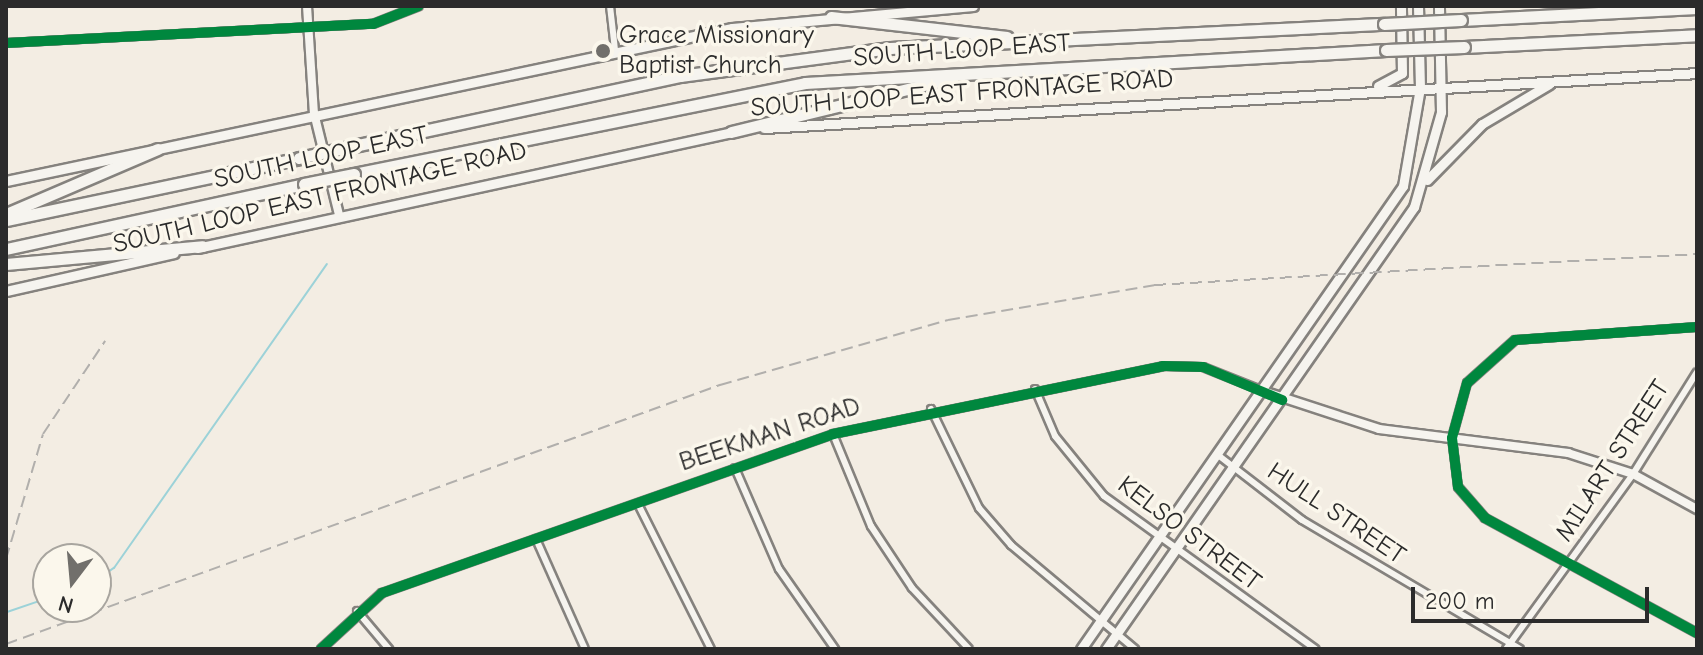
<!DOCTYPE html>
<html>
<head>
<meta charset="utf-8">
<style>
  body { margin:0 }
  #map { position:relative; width:1703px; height:655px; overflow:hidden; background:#f3ede3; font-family:"Comic Neue",sans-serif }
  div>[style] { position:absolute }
  .stream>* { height:2px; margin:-1px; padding:0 1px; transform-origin:1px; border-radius:1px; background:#9cd2d8 }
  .roads { filter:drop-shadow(2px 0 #85827e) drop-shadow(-2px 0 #85827e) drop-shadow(0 2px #85827e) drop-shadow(0 -2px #85827e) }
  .minor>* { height:6px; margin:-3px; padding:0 3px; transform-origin:3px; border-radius:3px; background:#f6f4ef }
  .tertiary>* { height:8px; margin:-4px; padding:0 4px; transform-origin:4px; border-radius:4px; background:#f6f4ef }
  .secondary>* { height:9px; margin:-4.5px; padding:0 4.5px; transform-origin:4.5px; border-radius:4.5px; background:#f6f4ef }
  .motorway>* { height:11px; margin:-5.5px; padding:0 5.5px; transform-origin:5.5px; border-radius:5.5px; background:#f6f4ef }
  .rail>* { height:2px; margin-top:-1px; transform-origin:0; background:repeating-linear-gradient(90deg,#b1afac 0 12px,transparent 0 18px) }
  .bridges { filter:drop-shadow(2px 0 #85827e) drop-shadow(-2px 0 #85827e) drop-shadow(0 2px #85827e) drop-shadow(0 -2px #85827e) }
  .motorway-bridge>* { height:11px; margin:-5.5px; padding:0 5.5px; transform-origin:5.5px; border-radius:5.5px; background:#f6f4ef }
  .cycleway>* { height:10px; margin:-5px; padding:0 5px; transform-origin:5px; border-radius:5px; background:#00873e }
  .dots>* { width:22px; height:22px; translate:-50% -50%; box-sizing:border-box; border:4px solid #fbf7ec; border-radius:50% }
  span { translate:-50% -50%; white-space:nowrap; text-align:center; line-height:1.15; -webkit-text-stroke:7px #fbf7ec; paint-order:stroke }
  .poi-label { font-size:26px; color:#2b2b2b }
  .left { translate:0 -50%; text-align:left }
  .street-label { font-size:26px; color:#2b2b2b }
  .frame { position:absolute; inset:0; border:8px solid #2b2b2b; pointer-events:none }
  .north { position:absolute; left:32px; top:543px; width:80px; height:80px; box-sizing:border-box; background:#fbf7ec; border:2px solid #a8a59f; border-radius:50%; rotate:196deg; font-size:22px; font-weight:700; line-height:32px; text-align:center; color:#2b2b2b }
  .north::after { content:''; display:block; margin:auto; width:28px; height:36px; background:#716f6b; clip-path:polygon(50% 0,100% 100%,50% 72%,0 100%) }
  .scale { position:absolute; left:1411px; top:587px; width:238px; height:36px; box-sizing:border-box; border:4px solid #2b2b2b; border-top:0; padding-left:10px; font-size:24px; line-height:28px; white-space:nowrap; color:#2b2b2b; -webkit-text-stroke:6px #fbf7ec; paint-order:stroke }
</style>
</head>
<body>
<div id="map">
  <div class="stream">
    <div style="left:96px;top:580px;width:22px;rotate:-34deg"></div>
    <div style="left:114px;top:568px;width:371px;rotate:-55deg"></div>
    <div style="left:7px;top:612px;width:43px;rotate:-18.9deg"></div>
  </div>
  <div class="roads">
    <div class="minor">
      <div style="left:610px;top:6px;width:44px;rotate:83.5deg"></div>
      <div style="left:6px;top:43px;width:367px;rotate:-3deg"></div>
      <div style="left:373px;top:24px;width:49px;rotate:-21.4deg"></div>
      <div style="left:1697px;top:327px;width:182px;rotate:175.9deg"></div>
      <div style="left:1515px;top:340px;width:64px;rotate:138.1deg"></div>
      <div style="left:1467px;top:383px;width:57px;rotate:105.3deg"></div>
      <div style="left:1452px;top:438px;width:49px;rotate:83deg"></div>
      <div style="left:1458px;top:487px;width:41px;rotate:48.9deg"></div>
      <div style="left:1485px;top:518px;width:241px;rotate:28.5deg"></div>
      <div style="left:1035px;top:389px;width:51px;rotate:66.9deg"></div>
      <div style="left:1055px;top:436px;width:77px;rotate:50.8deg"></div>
      <div style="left:1104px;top:496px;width:261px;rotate:35.9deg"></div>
      <div style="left:931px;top:409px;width:110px;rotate:64.1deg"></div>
      <div style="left:979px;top:508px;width:49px;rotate:49.1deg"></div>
      <div style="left:1011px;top:545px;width:162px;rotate:40deg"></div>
      <div style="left:833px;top:434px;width:100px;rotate:67.6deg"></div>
      <div style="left:871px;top:526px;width:74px;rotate:56.5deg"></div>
      <div style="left:912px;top:588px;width:83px;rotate:46.9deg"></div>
      <div style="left:1218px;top:455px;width:106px;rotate:37.7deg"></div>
      <div style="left:1302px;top:520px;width:253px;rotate:30.6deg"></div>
      <div style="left:735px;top:468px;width:110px;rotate:66.5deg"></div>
      <div style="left:779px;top:569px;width:98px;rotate:55deg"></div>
      <div style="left:638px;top:504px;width:162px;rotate:63.3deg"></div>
      <div style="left:536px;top:539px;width:120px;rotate:66deg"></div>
      <div style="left:357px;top:611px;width:50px;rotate:49.9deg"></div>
      <div style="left:321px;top:649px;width:83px;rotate:-42.6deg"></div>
      <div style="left:382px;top:593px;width:478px;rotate:-19.4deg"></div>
      <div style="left:833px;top:434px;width:337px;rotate:-11.6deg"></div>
      <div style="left:1163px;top:366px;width:40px;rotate:1.4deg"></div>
      <div style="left:1203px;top:367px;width:65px;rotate:21.8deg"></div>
      <div style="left:1506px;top:649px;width:216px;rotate:-54deg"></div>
      <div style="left:1633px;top:474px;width:120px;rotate:-57.9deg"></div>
    </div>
    <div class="tertiary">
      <div style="left:307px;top:6px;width:107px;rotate:86.3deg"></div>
      <div style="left:314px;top:113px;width:105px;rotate:76.2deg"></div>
      <div style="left:1263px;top:391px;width:122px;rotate:18.1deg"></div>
      <div style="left:1379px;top:429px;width:191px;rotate:7.2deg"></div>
      <div style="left:1568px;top:453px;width:68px;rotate:17.9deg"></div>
      <div style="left:1633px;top:474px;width:73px;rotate:28.7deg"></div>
    </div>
    <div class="secondary">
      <div style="left:1378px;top:86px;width:27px;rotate:-28deg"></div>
      <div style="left:1402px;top:73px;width:67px;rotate:-90.9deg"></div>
      <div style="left:764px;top:128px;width:935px;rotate:-3.37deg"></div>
      <div style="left:1427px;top:180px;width:78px;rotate:-45.5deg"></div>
      <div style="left:1482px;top:124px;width:78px;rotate:-30.8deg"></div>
      <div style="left:6px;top:181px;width:742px;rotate:-11.9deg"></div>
      <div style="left:732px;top:28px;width:242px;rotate:-5.2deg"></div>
      <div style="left:197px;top:248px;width:553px;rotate:-12.23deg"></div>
      <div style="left:6px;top:291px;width:172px;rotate:-12.7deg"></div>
      <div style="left:1081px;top:649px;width:564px;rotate:-55.18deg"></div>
      <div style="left:1403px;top:186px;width:99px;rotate:-80.2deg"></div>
      <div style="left:1420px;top:88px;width:82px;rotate:-91.4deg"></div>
      <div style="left:1106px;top:649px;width:539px;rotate:-55.13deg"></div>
      <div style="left:1414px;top:207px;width:99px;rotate:-74.1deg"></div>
      <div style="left:1441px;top:112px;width:106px;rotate:-91.1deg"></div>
    </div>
    <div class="motorway">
      <div style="left:831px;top:17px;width:177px;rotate:6.5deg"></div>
      <div style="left:1461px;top:20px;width:236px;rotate:-2.9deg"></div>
      <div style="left:1464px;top:47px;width:233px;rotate:-2.9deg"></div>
      <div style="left:731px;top:132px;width:228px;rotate:-13.7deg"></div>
      <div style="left:349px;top:147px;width:339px;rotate:-12.1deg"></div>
      <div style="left:680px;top:76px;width:212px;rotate:-7.6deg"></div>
      <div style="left:890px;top:48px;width:495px;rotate:-2.8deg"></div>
      <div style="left:354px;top:174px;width:460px;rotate:-11.4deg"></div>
      <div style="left:805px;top:83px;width:582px;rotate:-3.25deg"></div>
      <div style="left:6px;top:214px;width:165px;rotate:-23.2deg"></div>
      <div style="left:6px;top:220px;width:299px;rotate:-11.9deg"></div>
      <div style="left:6px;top:249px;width:305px;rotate:-12.3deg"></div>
      <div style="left:6px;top:264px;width:197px;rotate:-5.2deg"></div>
    </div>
  </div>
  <div class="rail">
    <div style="left:6px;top:559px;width:130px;rotate:-73.5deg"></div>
    <div style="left:43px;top:434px;width:112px;rotate:-56.3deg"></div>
    <div style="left:6px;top:644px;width:760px;rotate:-19.94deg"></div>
    <div style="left:720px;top:385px;width:237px;rotate:-15.9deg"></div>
    <div style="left:948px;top:320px;width:209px;rotate:-9.6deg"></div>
    <div style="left:1154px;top:285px;width:544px;rotate:-3.27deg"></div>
  </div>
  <div class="bridges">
    <div class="motorway-bridge">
      <div style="left:1384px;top:24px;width:77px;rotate:-3deg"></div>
      <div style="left:1386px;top:50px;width:78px;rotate:-2.2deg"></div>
      <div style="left:299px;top:158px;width:51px;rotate:-12.4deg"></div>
      <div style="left:304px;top:184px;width:51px;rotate:-11.3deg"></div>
    </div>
  </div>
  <div class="cycleway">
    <div style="left:6px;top:43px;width:367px;rotate:-3deg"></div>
    <div style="left:373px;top:24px;width:49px;rotate:-21.4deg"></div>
    <div style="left:1697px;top:327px;width:182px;rotate:175.9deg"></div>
    <div style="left:1515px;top:340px;width:64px;rotate:138.1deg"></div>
    <div style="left:1467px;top:383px;width:57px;rotate:105.3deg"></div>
    <div style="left:1452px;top:438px;width:49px;rotate:83deg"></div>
    <div style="left:1458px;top:487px;width:41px;rotate:48.9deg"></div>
    <div style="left:1485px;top:518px;width:241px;rotate:28.5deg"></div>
    <div style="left:321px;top:649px;width:83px;rotate:-42.6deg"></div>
    <div style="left:382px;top:593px;width:478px;rotate:-19.4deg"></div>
    <div style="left:833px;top:434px;width:337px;rotate:-11.6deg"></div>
    <div style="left:1163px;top:366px;width:40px;rotate:1.4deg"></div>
    <div style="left:1203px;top:367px;width:86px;rotate:22.7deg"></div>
  </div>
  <div class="dots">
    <div style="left:603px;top:51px;background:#716f6b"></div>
  </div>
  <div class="poi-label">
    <span class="left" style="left:619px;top:51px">Grace Missionary<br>Baptist Church</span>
  </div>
  <div class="street-label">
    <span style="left:962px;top:51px;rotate:-4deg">SOUTH LOOP EAST</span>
    <span style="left:962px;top:94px;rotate:-4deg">SOUTH LOOP EAST FRONTAGE ROAD</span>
    <span style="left:321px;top:158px;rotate:-12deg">SOUTH LOOP EAST</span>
    <span style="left:320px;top:198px;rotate:-13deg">SOUTH LOOP EAST FRONTAGE ROAD</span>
    <span style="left:770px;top:435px;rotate:-18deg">BEEKMAN ROAD</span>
    <span style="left:1613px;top:461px;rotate:-57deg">MILART STREET</span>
    <span style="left:1336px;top:514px;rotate:34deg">HULL STREET</span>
    <span style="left:1189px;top:534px;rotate:37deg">KELSO STREET</span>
  </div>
  <div class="frame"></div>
  <div class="north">N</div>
  <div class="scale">200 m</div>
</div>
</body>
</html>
